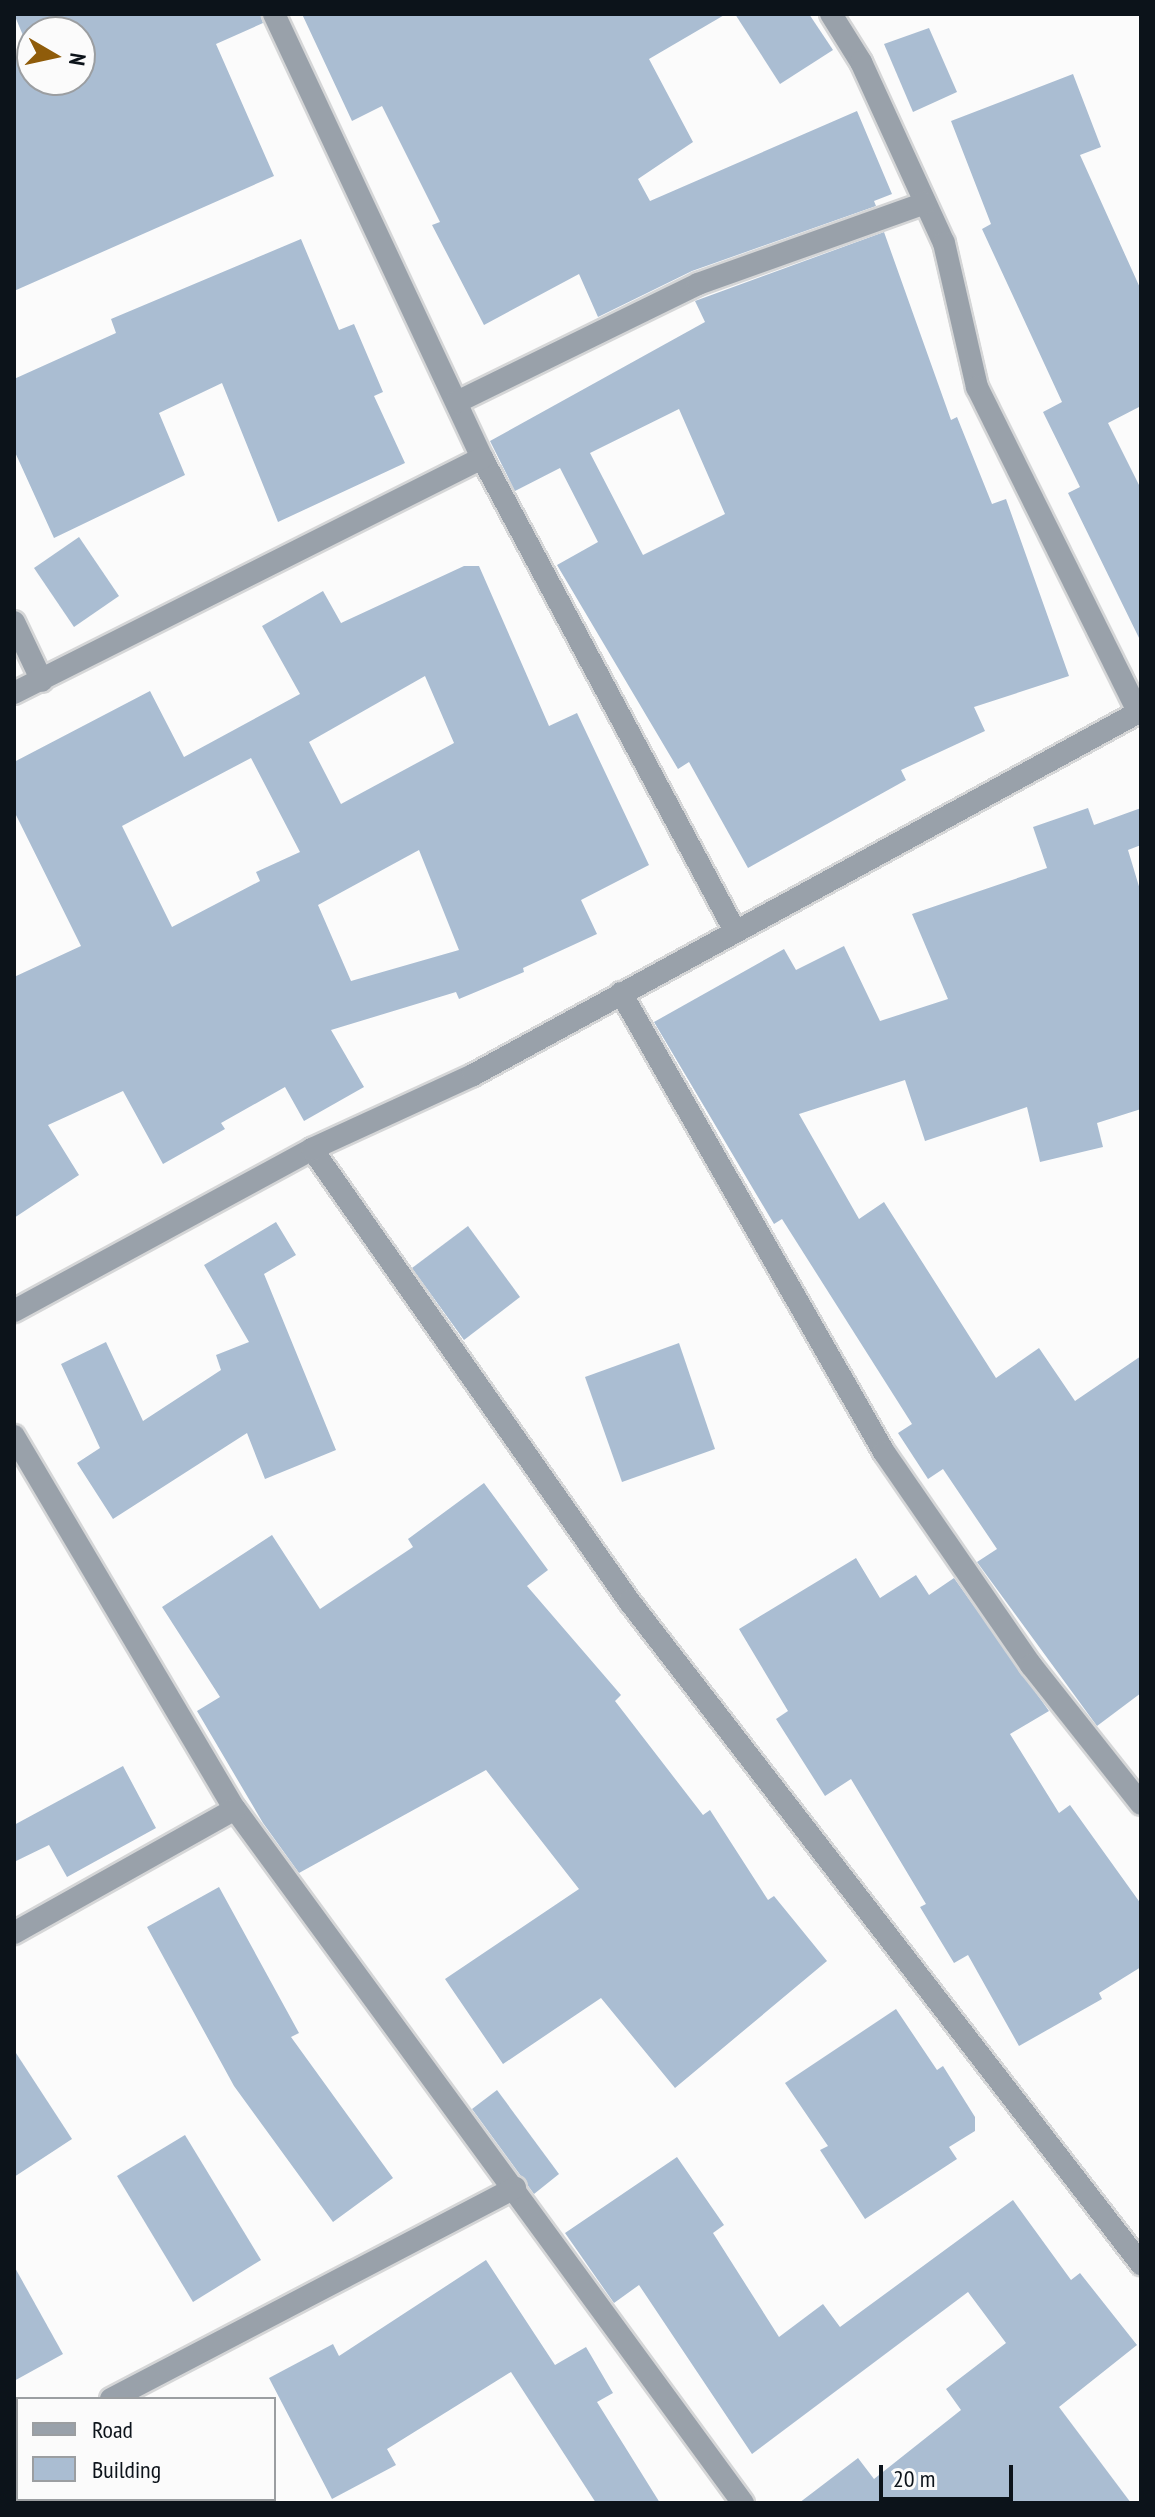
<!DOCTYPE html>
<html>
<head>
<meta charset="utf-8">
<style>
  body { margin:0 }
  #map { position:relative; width:1155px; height:2517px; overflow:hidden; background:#fbfbfb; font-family:"PT Sans Narrow",sans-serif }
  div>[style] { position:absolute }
  .building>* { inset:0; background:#aabdd2 }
  .roads { filter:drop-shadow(2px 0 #d5d6d7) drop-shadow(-2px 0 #d5d6d7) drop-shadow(0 2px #d5d6d7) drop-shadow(0 -2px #d5d6d7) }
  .minor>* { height:22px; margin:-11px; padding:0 11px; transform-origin:11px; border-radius:11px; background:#99a1aa }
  span { translate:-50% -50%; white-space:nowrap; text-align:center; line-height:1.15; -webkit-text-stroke:6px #fbfbfb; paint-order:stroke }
  .frame { position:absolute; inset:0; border:16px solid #0c131a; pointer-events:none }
  .legend { position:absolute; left:16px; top:2397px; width:260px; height:104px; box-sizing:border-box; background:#fbfbfb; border:2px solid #9b9ea1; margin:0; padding:10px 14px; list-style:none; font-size:24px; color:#0c131a }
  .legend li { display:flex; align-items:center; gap:16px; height:40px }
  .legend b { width:40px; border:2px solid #9b9ea1 }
  .north { position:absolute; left:16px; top:16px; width:80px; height:80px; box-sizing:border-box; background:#fbfbfb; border:2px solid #9b9ea1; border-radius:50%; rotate:99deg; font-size:22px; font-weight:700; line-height:32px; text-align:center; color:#0c131a }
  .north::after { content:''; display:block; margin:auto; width:28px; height:36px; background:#8f5c0a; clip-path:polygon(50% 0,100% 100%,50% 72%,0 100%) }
  .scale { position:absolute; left:879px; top:2465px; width:134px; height:36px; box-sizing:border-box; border:4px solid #0c131a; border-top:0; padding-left:10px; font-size:24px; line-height:28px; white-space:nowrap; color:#0c131a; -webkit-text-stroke:6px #fbfbfb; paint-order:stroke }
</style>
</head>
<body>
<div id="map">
  <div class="building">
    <div style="clip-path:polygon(evenodd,14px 14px,260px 14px,263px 23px,216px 44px,274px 176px,14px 291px,14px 60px,30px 52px,14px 14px,32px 32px,80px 32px,80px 80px,32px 80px,32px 32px)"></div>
    <div style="clip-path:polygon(302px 14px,726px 14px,649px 59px,693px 142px,638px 179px,650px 201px,857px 111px,892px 194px,874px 201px,876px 206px,692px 271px,598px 317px,579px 274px,484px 325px,432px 225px,440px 222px,382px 106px,352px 121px)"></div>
    <div style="clip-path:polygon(735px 14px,809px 14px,833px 50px,780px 84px)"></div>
    <div style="clip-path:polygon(929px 28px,957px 92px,913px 112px,884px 44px)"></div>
    <div style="clip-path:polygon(1073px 74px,1101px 147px,1080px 155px,1141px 290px,1141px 406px,1108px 423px,1141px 489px,1141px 642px,1068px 493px,1080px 487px,1043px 412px,1062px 402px,982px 229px,991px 224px,951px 121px)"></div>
    <div style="clip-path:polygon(evenodd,884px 232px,951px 420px,957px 417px,992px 504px,1006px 499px,1069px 676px,974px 707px,985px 731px,901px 770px,906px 780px,748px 868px,689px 762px,678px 769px,557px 565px,598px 542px,560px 468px,515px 491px,490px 441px,705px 322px,695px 301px,884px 232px,679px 409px,725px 514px,643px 555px,590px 453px,679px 409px)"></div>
    <div style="clip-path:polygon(301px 239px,339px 330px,354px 324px,383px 392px,374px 396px,405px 463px,278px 522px,222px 383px,159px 413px,185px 475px,54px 538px,14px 450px,14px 379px,116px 333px,111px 319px)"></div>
    <div style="clip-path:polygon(79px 537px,119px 596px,74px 627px,34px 568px)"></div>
    <div style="clip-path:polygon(evenodd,464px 566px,479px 566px,549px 726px,577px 713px,649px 865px,581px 900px,597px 934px,523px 968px,524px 972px,459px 999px,456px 992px,331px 1030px,364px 1087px,304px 1121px,285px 1087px,221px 1123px,225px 1129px,163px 1164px,123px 1091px,48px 1125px,79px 1175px,14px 1218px,14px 977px,81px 946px,14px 811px,14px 762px,150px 691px,184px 757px,300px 694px,262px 626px,323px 591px,341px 623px,464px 566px,425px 676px,454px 743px,341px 804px,309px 742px,425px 676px,464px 566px,251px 758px,300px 852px,256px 872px,260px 881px,172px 927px,122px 826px,251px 758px,464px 566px,419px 850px,459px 950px,351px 981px,318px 905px,419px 850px)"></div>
    <div style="clip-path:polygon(1088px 808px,1094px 825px,1141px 808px,1141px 845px,1128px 850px,1141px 893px,1141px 1109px,1097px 1123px,1103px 1147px,1040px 1162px,1027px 1107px,925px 1141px,905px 1080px,799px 1114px,859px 1219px,884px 1202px,996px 1378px,1039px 1348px,1075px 1401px,1141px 1356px,1141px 1693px,1097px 1726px,977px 1562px,997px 1549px,943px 1469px,928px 1479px,898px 1433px,912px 1424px,782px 1219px,774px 1224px,654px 1022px,784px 949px,796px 970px,844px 946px,880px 1021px,948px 999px,912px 914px,1047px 868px,1033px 827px)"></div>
    <div style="clip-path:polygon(276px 1222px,296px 1255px,264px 1274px,336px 1450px,265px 1479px,247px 1433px,113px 1519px,77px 1463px,100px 1448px,61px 1364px,106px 1342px,143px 1421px,221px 1370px,216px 1355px,249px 1342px,204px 1265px)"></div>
    <div style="clip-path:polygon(468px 1226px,520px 1297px,464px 1340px,412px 1268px)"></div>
    <div style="clip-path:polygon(679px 1343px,715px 1449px,622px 1482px,585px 1377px)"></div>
    <div style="clip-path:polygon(484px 1483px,548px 1570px,527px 1586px,621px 1695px,615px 1701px,703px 1815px,710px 1810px,768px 1900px,774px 1896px,827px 1961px,675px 2088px,601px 1998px,503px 2064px,445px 1979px,579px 1889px,486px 1770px,299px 1873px,263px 1823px,197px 1711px,220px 1697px,162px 1607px,272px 1535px,320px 1609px,413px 1547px,408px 1539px)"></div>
    <div style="clip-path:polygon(856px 1558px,880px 1598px,916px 1575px,929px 1595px,954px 1578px,1049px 1711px,1010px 1734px,1059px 1813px,1070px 1805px,1141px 1904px,1141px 1967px,1099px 1993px,1102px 1999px,1019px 2046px,968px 1955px,954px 1963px,920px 1907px,926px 1904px,851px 1779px,825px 1796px,776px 1719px,788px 1711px,739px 1629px)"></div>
    <div style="clip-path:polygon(123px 1766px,156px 1828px,67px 1877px,49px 1845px,14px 1862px,14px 1825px)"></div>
    <div style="clip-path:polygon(219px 1887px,299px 2033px,291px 2037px,393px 2178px,333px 2222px,234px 2086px,147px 1927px)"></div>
    <div style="clip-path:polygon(896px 2009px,937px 2070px,943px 2066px,975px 2117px,975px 2131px,949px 2147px,957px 2159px,865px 2219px,820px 2150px,828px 2146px,785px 2083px)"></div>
    <div style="clip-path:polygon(14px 2050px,72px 2139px,14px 2177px)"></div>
    <div style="clip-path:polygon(497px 2090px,559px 2174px,534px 2194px,472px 2109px)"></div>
    <div style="clip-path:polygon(185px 2135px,261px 2260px,193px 2302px,117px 2176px)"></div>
    <div style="clip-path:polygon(677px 2157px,724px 2225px,713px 2233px,779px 2337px,823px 2304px,840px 2327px,1013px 2200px,1071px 2280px,1080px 2273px,1137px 2345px,1059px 2407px,1131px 2503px,799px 2503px,858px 2458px,874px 2479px,961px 2410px,946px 2389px,1006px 2343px,968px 2292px,752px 2454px,639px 2285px,614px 2303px,565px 2233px)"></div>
    <div style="clip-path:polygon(486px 2260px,555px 2365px,586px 2347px,613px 2393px,597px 2402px,660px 2503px,596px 2503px,511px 2372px,387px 2449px,396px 2465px,332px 2499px,269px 2378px,333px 2344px,339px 2356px)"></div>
    <div style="clip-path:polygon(14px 2266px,63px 2354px,14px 2381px)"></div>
  </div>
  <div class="roads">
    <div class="minor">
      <div style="left:274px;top:14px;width:490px;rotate:64.9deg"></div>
      <div style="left:482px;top:458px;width:536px;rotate:61.86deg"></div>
      <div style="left:831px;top:14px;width:57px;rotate:58deg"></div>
      <div style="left:861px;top:62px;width:199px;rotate:65.4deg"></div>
      <div style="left:944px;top:243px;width:148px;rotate:77.1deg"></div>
      <div style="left:977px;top:387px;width:363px;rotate:63.6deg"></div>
      <div style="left:457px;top:402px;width:268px;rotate:-26.1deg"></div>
      <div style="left:698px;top:284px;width:241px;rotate:-19.6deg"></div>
      <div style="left:14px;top:622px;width:65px;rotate:64.6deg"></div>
      <div style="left:14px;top:693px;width:524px;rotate:-26.66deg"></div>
      <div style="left:621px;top:993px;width:529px;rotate:60.19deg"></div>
      <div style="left:884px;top:1452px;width:259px;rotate:55.4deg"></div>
      <div style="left:1031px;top:1665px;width:177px;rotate:51.6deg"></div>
      <div style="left:312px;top:1149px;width:552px;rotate:54.96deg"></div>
      <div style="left:629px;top:1601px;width:838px;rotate:52.32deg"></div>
      <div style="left:14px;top:1311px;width:339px;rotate:-28.5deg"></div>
      <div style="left:312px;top:1149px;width:177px;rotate:-24.7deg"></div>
      <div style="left:473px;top:1075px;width:761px;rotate:-28.59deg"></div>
      <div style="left:14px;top:1436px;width:434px;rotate:59.4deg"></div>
      <div style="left:235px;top:1809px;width:860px;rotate:53.8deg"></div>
      <div style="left:14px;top:1933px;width:253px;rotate:-29.3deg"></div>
      <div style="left:111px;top:2399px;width:456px;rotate:-27.6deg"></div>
      <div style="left:14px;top:2437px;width:4px;rotate:-27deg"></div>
    </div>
  </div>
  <div class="frame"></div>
  <ul class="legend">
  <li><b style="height:10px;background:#99a1aa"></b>Road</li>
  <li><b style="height:22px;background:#aabdd2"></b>Building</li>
  </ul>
  <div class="north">N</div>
  <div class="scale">20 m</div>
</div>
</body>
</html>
